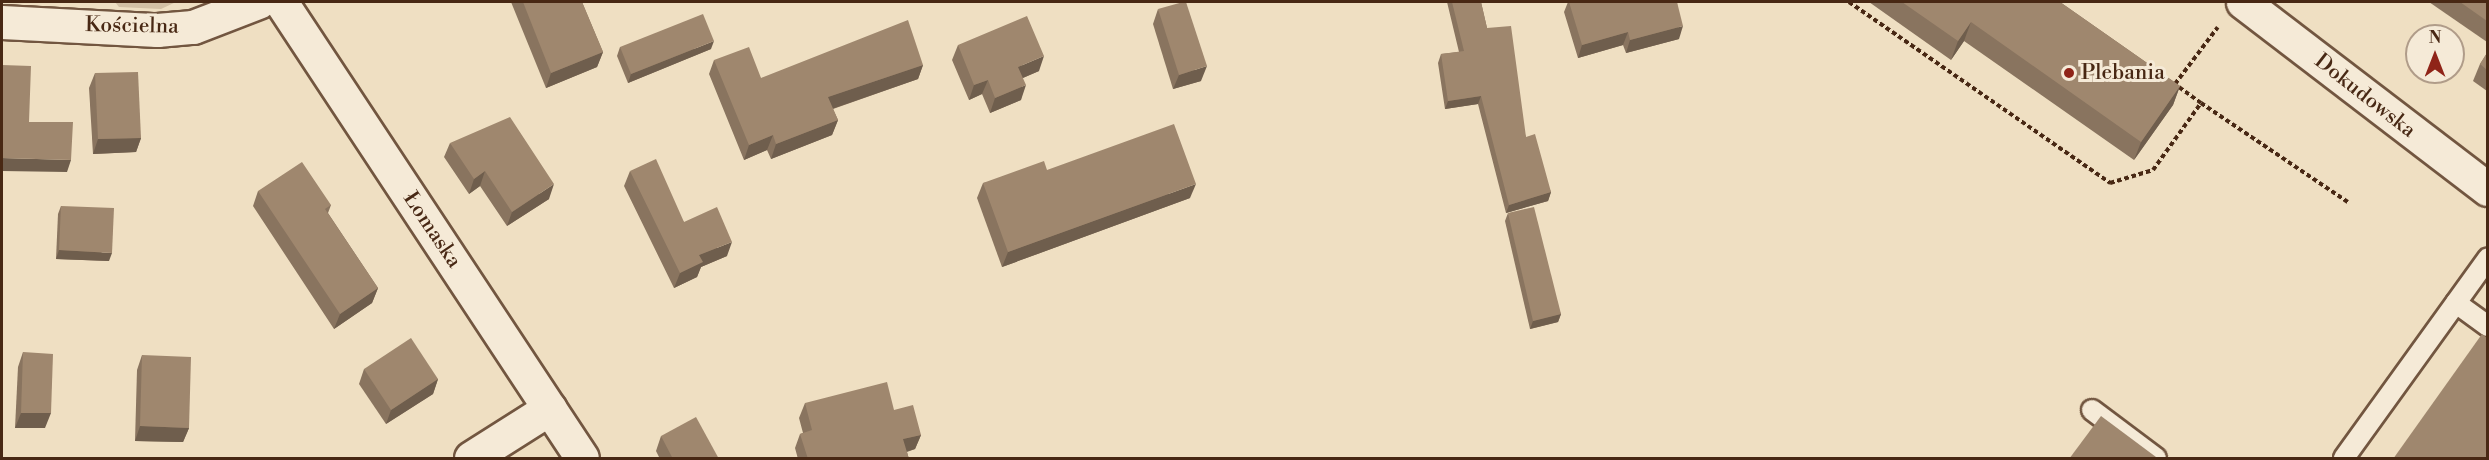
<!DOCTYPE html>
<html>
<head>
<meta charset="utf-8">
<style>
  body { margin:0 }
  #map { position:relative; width:2489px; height:460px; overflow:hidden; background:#efdfc2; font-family:"Libre Bodoni",serif }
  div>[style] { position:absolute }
  .green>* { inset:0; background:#d3c0a4 }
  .path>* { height:4px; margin-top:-2px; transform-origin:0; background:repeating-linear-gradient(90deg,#482814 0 4.5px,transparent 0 7.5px) }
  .roads { filter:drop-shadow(2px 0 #725640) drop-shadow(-2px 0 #725640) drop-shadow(0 2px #725640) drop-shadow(0 -2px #725640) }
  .service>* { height:20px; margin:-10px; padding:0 10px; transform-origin:10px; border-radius:10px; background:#f5ead7 }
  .minor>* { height:33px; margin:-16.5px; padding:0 16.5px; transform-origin:16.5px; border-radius:16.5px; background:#f5ead7 }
  .tertiary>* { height:33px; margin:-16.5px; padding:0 16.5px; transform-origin:16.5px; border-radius:16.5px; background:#f5ead7 }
  .wall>* { inset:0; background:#89745f }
  .shaded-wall>* { inset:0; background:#6f5e4d }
  .building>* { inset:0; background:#9f876e }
  .dots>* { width:16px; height:16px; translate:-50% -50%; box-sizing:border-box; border:3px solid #f5ead7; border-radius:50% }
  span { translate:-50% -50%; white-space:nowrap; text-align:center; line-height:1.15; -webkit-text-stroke:6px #f5ead7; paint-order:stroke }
  .street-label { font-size:21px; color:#482814 }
  .poi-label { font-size:21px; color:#482814 }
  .left { translate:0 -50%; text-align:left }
  .frame { position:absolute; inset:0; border:3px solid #482814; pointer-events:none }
  .north { position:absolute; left:2405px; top:24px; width:60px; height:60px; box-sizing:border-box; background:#f5ead7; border:2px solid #b09c89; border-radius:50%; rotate:0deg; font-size:16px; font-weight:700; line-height:24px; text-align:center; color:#482814 }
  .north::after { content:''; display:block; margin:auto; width:21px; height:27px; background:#8f2418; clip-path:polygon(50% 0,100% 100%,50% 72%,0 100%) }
</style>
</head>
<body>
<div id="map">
  <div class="green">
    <div style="clip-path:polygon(115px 2px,176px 2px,161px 9px,119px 7px)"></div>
  </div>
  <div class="path">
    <div style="left:1849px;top:2px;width:318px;rotate:34.7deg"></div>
    <div style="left:2110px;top:183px;width:45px;rotate:-16.8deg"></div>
    <div style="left:2153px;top:170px;width:82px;rotate:-54.4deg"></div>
    <div style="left:2201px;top:103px;width:31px;rotate:-144deg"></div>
    <div style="left:2175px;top:84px;width:71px;rotate:-53deg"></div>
    <div style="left:2201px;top:103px;width:177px;rotate:34deg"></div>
  </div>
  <div class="roads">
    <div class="service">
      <div style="left:2456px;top:303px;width:39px;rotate:36deg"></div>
      <div style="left:2092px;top:410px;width:80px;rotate:36.9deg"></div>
      <div style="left:2344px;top:458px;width:246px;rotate:-54.2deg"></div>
    </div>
    <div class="minor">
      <div style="left:2243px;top:2px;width:308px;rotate:37.4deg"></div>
      <div style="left:2px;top:22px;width:155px;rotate:3deg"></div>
      <div style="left:157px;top:30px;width:36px;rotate:-5deg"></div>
      <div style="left:193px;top:27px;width:70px;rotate:-21deg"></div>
      <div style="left:471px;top:458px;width:93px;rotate:-32.3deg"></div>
    </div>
    <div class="tertiary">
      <div style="left:281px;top:2px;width:546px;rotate:56.57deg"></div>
    </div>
  </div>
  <div class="wall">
    <div style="clip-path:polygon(511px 2px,582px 2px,603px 52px,597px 67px,546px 88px)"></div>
    <div style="clip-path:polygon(1447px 2px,1481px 2px,1487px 28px,1526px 137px,1551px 192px,1548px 201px,1506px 213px,1478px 104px,1445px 109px,1438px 63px,1441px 54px,1459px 52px)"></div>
    <div style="clip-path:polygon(1568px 2px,1677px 2px,1679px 39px,1626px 53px,1623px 45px,1578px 58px,1564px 12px)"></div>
    <div style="clip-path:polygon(1869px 2px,2060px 2px,2180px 86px,2173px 105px,2134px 160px,1964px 41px,1951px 60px)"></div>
    <div style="clip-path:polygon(2429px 2px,2487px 2px,2487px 42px)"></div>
    <div style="clip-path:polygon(1158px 9px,1201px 81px,1173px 89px,1153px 24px)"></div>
    <div style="clip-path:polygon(958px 45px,1039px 71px,1023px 78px,1021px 100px,990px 113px,982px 94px,969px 100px,952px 60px)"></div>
    <div style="clip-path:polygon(620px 47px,711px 49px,628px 83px,617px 56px)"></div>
    <div style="clip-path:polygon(2487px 53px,2487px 91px,2473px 81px,2480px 64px)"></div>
    <div style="clip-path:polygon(714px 60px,761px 78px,923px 65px,918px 79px,833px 109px,838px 120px,832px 135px,771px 159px,767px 150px,744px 160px,709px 74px)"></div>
    <div style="clip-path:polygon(95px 73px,141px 138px,136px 152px,93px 154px,89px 88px)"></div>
    <div style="clip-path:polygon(450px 143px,549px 199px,507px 226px,480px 186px,469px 194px,444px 157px)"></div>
    <div style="clip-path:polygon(1047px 170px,1190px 198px,1002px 267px,977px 198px,983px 183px)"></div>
    <div style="clip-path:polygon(630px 171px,684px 222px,727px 256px,701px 267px,697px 277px,674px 288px,624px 186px)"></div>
    <div style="clip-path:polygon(258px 191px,331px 205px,328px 213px,378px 288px,372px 303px,334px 329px,253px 206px)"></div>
    <div style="clip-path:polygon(61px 206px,109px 261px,56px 259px,58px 214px)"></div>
    <div style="clip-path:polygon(1508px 213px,1561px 314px,1558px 322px,1530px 329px,1505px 221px)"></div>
    <div style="clip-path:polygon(23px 352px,45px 428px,15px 428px,18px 367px)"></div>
    <div style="clip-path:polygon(142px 355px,189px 428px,183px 442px,135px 441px,137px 370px)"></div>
    <div style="clip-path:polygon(364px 369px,438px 379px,433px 394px,386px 424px,359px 384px)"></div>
    <div style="clip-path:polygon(805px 403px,894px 410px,921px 435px,915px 449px,907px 452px,909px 459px,798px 459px,795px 448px,800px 434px,803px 433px,799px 418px)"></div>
    <div style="clip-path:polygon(661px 436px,719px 459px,660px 459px,656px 451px)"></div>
  </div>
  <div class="shaded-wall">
    <div style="clip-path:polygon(1971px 22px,1964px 41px,1951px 60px,1958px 41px)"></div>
    <div style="clip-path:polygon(1683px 26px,1679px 39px,1626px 53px,1630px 40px)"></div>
    <div style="clip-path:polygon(1628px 32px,1623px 45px,1578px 58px,1582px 45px)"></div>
    <div style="clip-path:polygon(714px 41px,711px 49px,628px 83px,631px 74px)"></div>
    <div style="clip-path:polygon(603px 52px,597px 67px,546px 88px,551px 73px)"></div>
    <div style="clip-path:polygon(1044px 56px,1039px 71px,1013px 82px,1018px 67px)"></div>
    <div style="clip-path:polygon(923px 65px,918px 79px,823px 112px,828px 97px)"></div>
    <div style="clip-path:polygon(1207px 66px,1201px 81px,1173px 89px,1179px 75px)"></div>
    <div style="clip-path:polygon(988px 80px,982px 94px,969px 100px,974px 85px)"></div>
    <div style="clip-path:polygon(1026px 85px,1021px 100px,990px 113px,995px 98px)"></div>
    <div style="clip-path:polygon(2180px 86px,2173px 105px,2134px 160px,2141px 142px)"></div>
    <div style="clip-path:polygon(1481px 96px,1478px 104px,1445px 109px,1448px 101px)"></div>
    <div style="clip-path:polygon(838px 120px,832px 135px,771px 159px,776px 144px)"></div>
    <div style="clip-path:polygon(773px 135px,767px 150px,744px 160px,749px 145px)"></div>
    <div style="clip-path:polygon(141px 138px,136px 152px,93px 154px,98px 139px)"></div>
    <div style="clip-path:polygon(2px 158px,71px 160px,67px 172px,2px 171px)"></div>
    <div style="clip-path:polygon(485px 171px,480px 186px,469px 194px,474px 179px)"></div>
    <div style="clip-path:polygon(554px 184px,549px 199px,507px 226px,512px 212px)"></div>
    <div style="clip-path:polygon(1196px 184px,1190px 198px,1002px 267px,1008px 252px)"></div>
    <div style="clip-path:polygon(1551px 192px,1548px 201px,1506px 213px,1509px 205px)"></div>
    <div style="clip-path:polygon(732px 242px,727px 256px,701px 267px,697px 277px,674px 288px,680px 273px,699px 255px)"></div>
    <div style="clip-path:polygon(59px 250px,112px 253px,109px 261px,56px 259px)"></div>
    <div style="clip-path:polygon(378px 288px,372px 303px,334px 329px,340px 314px)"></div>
    <div style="clip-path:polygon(1561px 314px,1558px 322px,1530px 329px,1533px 321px)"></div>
    <div style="clip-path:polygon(438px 379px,433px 394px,386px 424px,391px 410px)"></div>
    <div style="clip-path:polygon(21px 413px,51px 413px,45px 428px,15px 428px)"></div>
    <div style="clip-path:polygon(140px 426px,189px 428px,183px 442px,135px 441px)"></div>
    <div style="clip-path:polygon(921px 435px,915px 449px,898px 454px,903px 439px)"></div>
  </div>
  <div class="building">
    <div style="clip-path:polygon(523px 2px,582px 2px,603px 52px,551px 73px)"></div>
    <div style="clip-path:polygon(1183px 2px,1186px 2px,1207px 66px,1179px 75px,1158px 9px)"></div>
    <div style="clip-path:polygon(1452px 2px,1481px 2px,1487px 28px,1511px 26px,1526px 137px,1535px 134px,1551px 192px,1509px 205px,1481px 96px,1448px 101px,1441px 54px,1464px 51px)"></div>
    <div style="clip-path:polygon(1569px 2px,1677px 2px,1683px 26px,1630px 40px,1628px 32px,1582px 45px)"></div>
    <div style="clip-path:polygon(1902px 2px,2060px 2px,2180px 86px,2141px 142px,1971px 22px,1958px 41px)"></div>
    <div style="clip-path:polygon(2460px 2px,2487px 2px,2487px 21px)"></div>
    <div style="clip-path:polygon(703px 14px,714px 41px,631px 74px,620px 47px)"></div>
    <div style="clip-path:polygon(1027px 16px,1044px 56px,1018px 67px,1026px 85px,995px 98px,988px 80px,974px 85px,958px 45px)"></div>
    <div style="clip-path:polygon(908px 20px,923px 65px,828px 97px,838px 120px,776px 144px,773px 135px,749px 145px,714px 60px,749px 47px,761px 78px)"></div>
    <div style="clip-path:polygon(2487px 53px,2487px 70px,2480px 64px)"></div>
    <div style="clip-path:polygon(2px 65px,31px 66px,29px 122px,73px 122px,71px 160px,2px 158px)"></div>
    <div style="clip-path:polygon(138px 72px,141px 138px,98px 139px,95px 73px)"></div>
    <div style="clip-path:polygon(510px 117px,554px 184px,512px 212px,485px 171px,474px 179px,450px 143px)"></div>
    <div style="clip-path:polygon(1174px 124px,1196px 184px,1008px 252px,983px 183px,1044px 161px,1047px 170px)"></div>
    <div style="clip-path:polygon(656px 159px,684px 222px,717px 207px,732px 242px,699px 255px,703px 262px,680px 273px,630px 171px)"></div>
    <div style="clip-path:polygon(302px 162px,331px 205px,325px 209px,378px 288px,340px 314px,258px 191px)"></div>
    <div style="clip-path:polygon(61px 206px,114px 208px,112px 253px,59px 250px)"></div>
    <div style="clip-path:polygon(1534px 207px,1561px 314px,1533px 321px,1508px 213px)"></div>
    <div style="clip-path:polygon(2482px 334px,2487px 338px,2487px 459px,2393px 459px)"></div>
    <div style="clip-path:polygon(411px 338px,438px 379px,391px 410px,364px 369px)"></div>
    <div style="clip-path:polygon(23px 352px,53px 354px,51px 413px,21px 413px)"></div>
    <div style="clip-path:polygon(142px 355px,191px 357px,189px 428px,140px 426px)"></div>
    <div style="clip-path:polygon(887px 382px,894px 410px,913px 405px,921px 435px,903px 439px,909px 459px,808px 459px,800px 434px,812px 430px,805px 403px)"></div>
    <div style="clip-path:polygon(2101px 416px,2156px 457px,2155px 459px,2069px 459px)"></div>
    <div style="clip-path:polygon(696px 417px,719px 459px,673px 459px,661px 436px)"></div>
  </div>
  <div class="dots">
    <div style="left:2069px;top:73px;background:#8f2418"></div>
  </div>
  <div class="street-label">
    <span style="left:132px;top:26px;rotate:1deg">Kościelna</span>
    <span style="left:2365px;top:96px;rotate:38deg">Dokudowska</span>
    <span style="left:432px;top:230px;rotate:56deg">Łomaska</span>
  </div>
  <div class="poi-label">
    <span class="left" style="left:2081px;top:73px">Plebania</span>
  </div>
  <div class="frame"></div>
  <div class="north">N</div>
</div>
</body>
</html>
